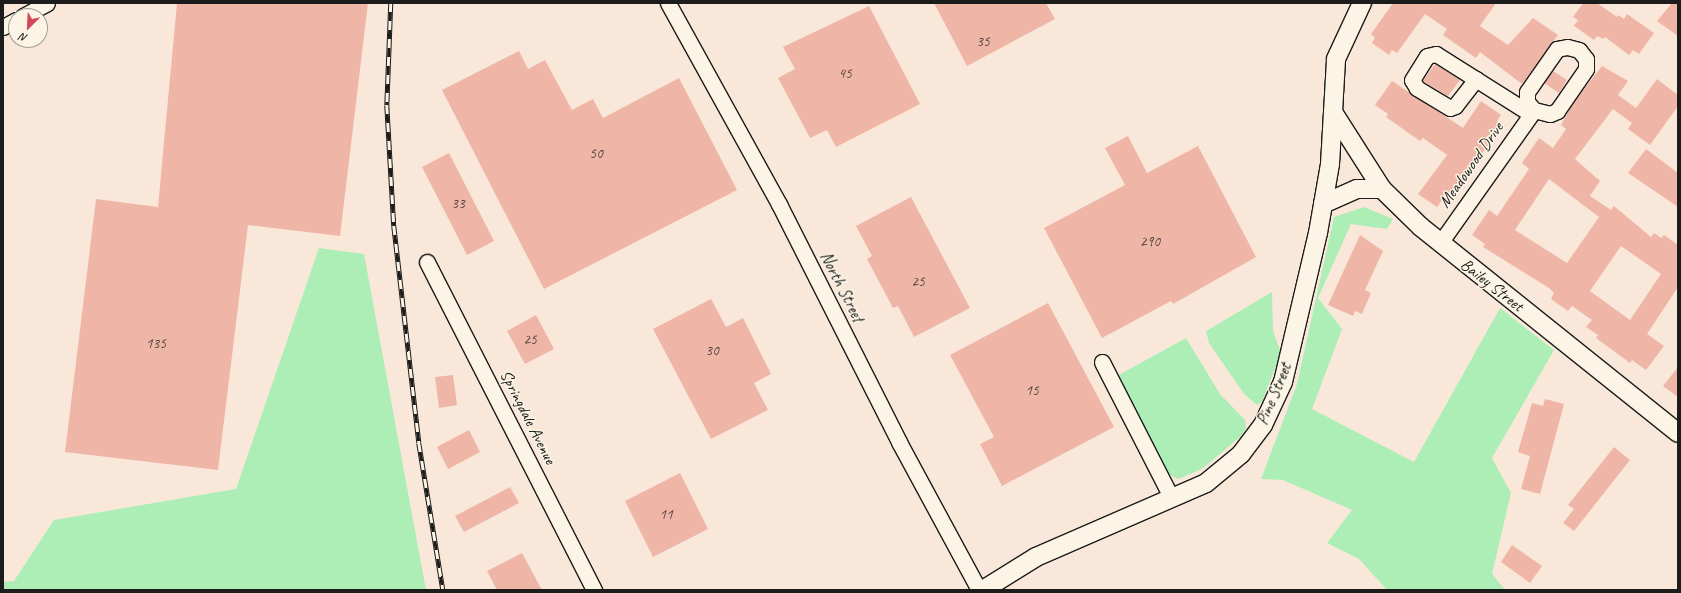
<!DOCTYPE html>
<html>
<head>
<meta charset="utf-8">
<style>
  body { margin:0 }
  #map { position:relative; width:1681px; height:593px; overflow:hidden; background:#f9e8d9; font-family:Caveat,sans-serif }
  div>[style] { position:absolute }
  .green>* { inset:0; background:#adeeb7 }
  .building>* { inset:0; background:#efb6a7 }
  .roads { filter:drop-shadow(1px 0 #1c1c1c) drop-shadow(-1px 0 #1c1c1c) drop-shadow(0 1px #1c1c1c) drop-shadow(0 -1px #1c1c1c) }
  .minor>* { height:15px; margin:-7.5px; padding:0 7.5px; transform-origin:7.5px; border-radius:7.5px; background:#fcf5e5 }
  .tertiary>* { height:18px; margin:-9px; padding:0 9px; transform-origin:9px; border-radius:9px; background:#fcf5e5 }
  .rail>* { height:4.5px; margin-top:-2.25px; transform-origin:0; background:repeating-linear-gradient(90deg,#fcf5e5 0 9px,#1c1c1c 0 18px); box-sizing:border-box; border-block:1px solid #1c1c1c }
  span { translate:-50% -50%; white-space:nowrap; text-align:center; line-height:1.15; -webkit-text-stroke:3px #fcf5e5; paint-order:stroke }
  .number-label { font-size:15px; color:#51423f }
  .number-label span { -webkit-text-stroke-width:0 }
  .street-label { font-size:17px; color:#1c1c1c }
  .frame { position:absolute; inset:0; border:4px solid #1c1c1c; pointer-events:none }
  .north { position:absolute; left:8px; top:8px; width:40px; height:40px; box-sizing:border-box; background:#fcf5e5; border:1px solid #a29e95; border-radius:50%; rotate:204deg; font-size:11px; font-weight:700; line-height:16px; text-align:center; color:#1c1c1c }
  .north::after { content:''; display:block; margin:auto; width:14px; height:18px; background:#d1495b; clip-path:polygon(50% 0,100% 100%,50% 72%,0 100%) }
</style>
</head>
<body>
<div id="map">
  <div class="green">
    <div style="clip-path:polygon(1364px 207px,1393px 219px,1387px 229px,1351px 224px,1318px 298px,1342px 329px,1312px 409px,1414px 462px,1500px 308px,1554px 350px,1492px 458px,1511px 493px,1492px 574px,1505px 590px,1387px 590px,1359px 559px,1327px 543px,1352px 510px,1283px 480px,1261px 479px,1297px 384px,1334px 217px)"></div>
    <div style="clip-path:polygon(319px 248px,364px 254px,426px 590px,3px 590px,3px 582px,14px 581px,54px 520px,236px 489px)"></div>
    <div style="clip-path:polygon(1272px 292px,1273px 331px,1281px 353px,1262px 402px,1257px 405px,1244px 394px,1209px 343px,1206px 331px)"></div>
    <div style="clip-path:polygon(1186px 338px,1220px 394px,1245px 420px,1246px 428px,1240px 437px,1202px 469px,1178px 479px,1168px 474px,1160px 464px,1117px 376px)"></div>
  </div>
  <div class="building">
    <div style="clip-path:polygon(177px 3px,368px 3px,340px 236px,248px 225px,218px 470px,65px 452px,96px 199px,158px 207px)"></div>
    <div style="clip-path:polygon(934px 3px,1046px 3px,1055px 19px,967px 66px)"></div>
    <div style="clip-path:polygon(1393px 3px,1496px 3px,1480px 26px,1508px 45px,1533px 18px,1558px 35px,1522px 84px,1480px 52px,1476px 58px,1443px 35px,1447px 29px,1425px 14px,1397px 53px,1392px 50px,1389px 55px,1372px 43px,1375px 38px,1371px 34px)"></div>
    <div style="clip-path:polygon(1583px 3px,1597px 3px,1617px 17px,1618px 15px,1624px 19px,1627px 14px,1654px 33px,1639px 54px,1633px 50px,1629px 55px,1605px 37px,1603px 39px,1597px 36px,1594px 40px,1574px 26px,1578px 20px,1573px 17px)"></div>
    <div style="clip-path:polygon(1672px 3px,1678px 3px,1678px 36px,1657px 21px)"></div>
    <div style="clip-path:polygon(869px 6px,920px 104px,836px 147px,827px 130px,810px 138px,778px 78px,795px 69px,783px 47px)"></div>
    <div style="clip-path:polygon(519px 51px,528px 69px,545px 60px,572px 110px,593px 99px,603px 118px,679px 78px,737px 190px,544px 289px,442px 90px)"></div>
    <div style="clip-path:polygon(1435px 64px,1460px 80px,1448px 96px,1423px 81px)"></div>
    <div style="clip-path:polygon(evenodd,1602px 66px,1628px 81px,1618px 95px,1636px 108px,1657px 79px,1678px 95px,1678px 106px,1650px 145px,1628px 129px,1632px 123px,1613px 109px,1575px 159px,1600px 181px,1590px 196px,1611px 210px,1614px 206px,1651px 237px,1654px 233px,1661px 238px,1664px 235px,1678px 245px,1678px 287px,1647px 334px,1664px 346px,1646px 370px,1632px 360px,1630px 363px,1596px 338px,1598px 335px,1586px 327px,1592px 320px,1572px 306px,1568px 311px,1551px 299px,1554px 293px,1549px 288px,1483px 247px,1485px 244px,1472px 235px,1489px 210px,1497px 216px,1529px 169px,1522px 163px,1539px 138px,1553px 148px,1566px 129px,1561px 125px,1573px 103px,1602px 66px,1549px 179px,1599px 217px,1567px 263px,1515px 230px,1549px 179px,1602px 66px,1621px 246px,1661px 274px,1630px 320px,1590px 291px,1621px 246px)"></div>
    <div style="clip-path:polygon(1553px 71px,1567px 80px,1559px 93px,1544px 83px)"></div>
    <div style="clip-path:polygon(1392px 81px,1463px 128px,1481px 101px,1501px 115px,1497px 121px,1502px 125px,1447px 204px,1442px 200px,1437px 207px,1418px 194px,1447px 155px,1423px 138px,1420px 141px,1386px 117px,1388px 114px,1375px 105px)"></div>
    <div style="clip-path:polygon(1128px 136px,1147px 173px,1198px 146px,1256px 257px,1173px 304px,1171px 301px,1102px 338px,1044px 228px,1125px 185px,1105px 148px)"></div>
    <div style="clip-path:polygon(1646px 149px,1678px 173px,1678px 207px,1628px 173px)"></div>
    <div style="clip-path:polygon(449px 153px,494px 241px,467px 255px,422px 167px)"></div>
    <div style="clip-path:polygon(911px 197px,970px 308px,914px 337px,898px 306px,893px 308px,867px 259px,872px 256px,856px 226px)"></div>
    <div style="clip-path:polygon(1360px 235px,1383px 251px,1365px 290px,1371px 293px,1362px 314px,1355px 311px,1353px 316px,1328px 305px)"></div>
    <div style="clip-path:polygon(711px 299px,726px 327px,743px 318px,771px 374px,754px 383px,768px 410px,711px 439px,653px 329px)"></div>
    <div style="clip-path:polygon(1048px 303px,1114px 427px,1002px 486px,980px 444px,994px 437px,950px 355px)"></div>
    <div style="clip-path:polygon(536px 315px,554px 349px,525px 364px,507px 331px)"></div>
    <div style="clip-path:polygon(1678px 367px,1678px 397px,1663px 386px)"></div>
    <div style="clip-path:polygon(453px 375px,457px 405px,439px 408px,435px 377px)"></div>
    <div style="clip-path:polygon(1545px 399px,1564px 404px,1540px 494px,1521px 489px,1530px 456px,1518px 452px,1532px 403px,1543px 406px)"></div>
    <div style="clip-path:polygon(469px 430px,480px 452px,448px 469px,437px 447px)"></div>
    <div style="clip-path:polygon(1614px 447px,1630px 460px,1574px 531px,1563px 523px,1574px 509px,1568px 505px)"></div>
    <div style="clip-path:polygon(680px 473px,708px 529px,653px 557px,625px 501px)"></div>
    <div style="clip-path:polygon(510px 487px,519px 503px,464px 532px,455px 516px)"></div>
    <div style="clip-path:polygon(1512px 545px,1542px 566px,1530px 583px,1501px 562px)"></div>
    <div style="clip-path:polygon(522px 553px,542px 590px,497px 590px,487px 571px)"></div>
  </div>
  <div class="roads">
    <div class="minor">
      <div style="left:668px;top:3px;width:230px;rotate:61.1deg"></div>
      <div style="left:779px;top:204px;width:267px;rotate:63.2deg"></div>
      <div style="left:899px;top:442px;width:168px;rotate:61.6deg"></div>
      <div style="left:23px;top:16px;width:27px;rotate:-28deg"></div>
      <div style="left:3px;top:27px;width:15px;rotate:-28deg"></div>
      <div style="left:1476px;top:79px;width:34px;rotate:128deg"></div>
      <div style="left:1455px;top:106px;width:5px;rotate:158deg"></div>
      <div style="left:1450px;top:108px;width:39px;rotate:-149deg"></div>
      <div style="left:1417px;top:88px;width:9px;rotate:-122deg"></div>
      <div style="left:1412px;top:80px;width:28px;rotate:-58deg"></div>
      <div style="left:1427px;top:56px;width:9px;rotate:-13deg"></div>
      <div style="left:1436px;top:54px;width:112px;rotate:32.3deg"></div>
      <div style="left:1440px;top:243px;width:163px;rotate:-54.7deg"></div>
      <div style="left:1534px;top:110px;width:16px;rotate:14deg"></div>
      <div style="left:1550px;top:114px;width:8px;rotate:-23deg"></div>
      <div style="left:1557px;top:111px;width:51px;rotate:-55.4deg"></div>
      <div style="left:1586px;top:69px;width:10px;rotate:-90deg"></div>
      <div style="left:1586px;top:59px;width:11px;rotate:-128deg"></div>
      <div style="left:1579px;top:50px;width:12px;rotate:-166deg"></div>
      <div style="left:1567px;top:47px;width:10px;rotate:169deg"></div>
      <div style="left:1557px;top:49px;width:52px;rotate:124.9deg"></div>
      <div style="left:1527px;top:92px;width:10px;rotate:90deg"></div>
      <div style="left:1527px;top:102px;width:11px;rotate:49deg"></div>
      <div style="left:427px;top:262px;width:368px;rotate:63deg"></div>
      <div style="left:1102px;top:362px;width:152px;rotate:62.9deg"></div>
    </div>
    <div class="tertiary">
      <div style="left:1333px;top:112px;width:91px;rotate:57.5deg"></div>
      <div style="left:1382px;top:189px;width:54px;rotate:44.3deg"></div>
      <div style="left:1421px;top:227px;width:329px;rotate:38.7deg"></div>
      <div style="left:1323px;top:204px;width:37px;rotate:-24deg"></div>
      <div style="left:1357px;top:189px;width:25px"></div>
      <div style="left:983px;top:590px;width:62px;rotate:-31.9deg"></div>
      <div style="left:1036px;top:557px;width:185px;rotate:-23.5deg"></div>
      <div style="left:1206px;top:483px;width:45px;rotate:-39.6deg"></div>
      <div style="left:1241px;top:454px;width:36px;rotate:-53deg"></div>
      <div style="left:1263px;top:425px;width:47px;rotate:-65.1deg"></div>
      <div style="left:1283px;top:382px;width:153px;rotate:-76.8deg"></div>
      <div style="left:1318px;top:233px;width:70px;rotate:-80.1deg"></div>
      <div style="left:1330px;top:164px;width:105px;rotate:-86.7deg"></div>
      <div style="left:1336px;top:59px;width:62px;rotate:-65.1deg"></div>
    </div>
  </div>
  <div class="rail">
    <div style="left:391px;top:3px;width:102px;rotate:92.2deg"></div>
    <div style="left:387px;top:105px;width:121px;rotate:86.7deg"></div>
    <div style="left:394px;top:226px;width:218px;rotate:83.4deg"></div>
    <div style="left:419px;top:443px;width:149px;rotate:80.7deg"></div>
  </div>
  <div class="number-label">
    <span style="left:983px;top:42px">35</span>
    <span style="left:845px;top:74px">45</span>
    <span style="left:596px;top:154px">50</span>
    <span style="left:458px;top:204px">33</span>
    <span style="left:1150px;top:242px">290</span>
    <span style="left:918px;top:282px">25</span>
    <span style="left:530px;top:340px">25</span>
    <span style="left:156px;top:344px">135</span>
    <span style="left:712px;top:351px">30</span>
    <span style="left:1032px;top:391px">15</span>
    <span style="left:666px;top:515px">11</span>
  </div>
  <div class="street-label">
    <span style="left:1471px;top:165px;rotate:-55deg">Meadowood Drive</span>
    <span style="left:1492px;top:285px;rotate:38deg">Bailey Street</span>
    <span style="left:842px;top:287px;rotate:63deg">North Street</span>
    <span style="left:1274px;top:394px;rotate:-67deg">Pine Street</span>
    <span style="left:528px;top:417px;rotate:63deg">Springdale Avenue</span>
  </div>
  <div class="frame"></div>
  <div class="north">N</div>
</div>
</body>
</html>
